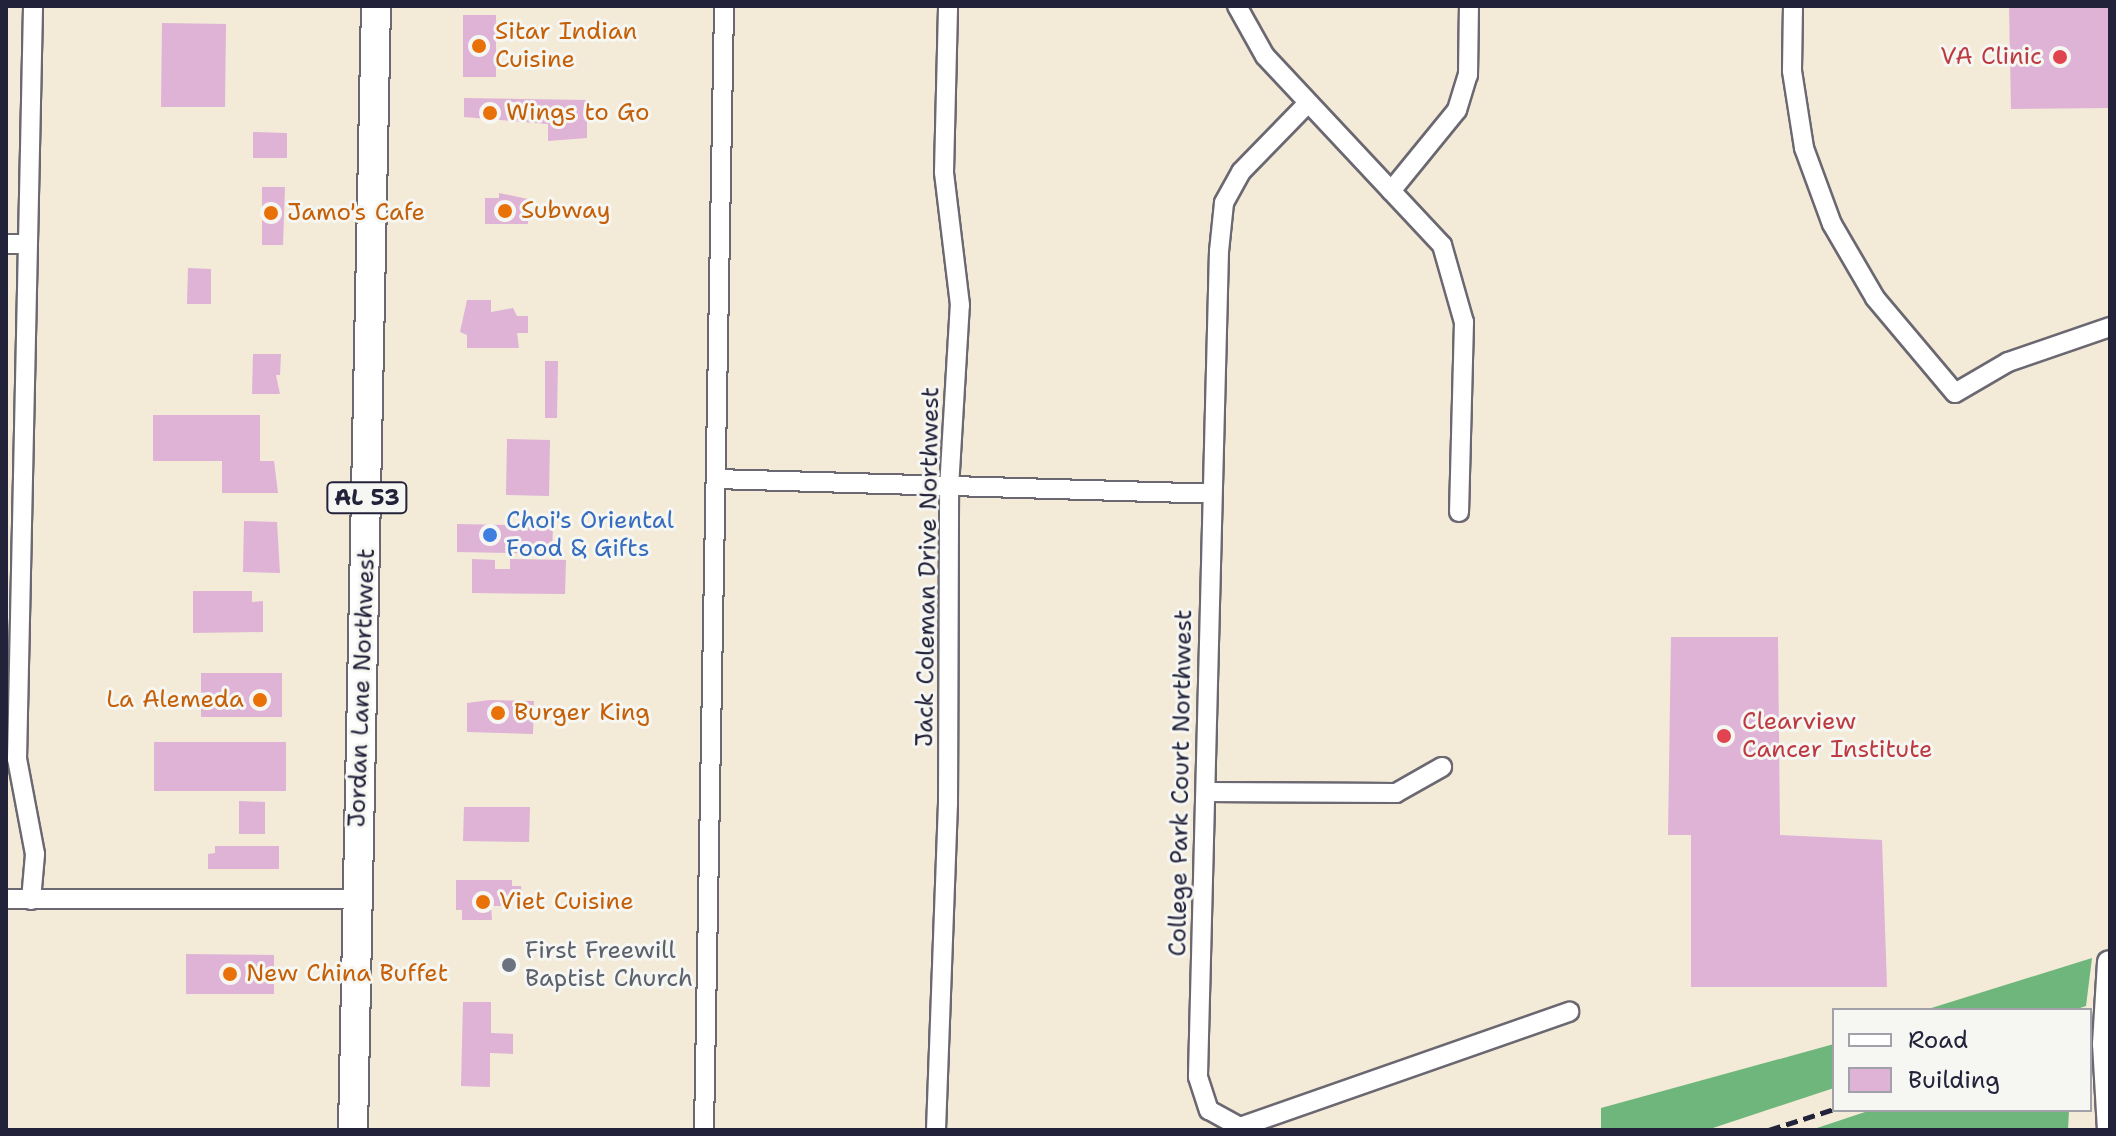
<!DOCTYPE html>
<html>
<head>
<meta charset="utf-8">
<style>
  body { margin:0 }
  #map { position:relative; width:2116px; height:1136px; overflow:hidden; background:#f3ead8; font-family:"Shantell Sans",sans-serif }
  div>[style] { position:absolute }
  .forest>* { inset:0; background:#6eb67b }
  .building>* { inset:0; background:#deb3d6 }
  .roads { filter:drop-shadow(2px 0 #6b6872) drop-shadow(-2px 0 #6b6872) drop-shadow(0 2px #6b6872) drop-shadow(0 -2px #6b6872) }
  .minor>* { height:18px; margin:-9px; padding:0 9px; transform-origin:9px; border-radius:9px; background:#fff }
  .primary>* { height:28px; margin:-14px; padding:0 14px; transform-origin:14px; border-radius:14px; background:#fff }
  .rail>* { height:5px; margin-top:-2.5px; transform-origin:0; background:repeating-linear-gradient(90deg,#22223b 0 12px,transparent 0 18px) }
  .bridges { filter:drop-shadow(2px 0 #6b6872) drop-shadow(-2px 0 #6b6872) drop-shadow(0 2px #6b6872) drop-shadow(0 -2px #6b6872) }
  .tertiary-bridge>* { height:22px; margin:-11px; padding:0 11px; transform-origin:11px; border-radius:11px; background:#fff }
  .dots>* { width:22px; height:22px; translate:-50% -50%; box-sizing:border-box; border:4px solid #f6f6f2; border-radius:50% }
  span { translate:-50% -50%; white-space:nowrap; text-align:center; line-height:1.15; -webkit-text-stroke:6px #f6f6f2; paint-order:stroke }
  .shield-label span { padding:2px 6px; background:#f6f6f2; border:2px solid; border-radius:6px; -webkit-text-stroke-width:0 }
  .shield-label { font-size:22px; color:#22223b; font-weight:700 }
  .food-label { font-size:24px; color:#c56008 }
  .left { translate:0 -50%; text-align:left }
  .right { translate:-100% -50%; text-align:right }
  .health-label { font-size:24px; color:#be3a42 }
  .shop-label { font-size:24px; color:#366cbe }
  .street-label { font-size:24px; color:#22223b }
  .worship-label { font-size:24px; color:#5b616d }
  .frame { position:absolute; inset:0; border:8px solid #22223b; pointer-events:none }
  .legend { position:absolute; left:1832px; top:1008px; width:260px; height:104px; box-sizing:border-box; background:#f6f6f2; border:2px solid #a1a1a9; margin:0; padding:10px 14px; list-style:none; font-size:24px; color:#22223b }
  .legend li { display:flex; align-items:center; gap:16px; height:40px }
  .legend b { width:40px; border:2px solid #a1a1a9 }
</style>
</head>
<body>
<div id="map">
  <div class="forest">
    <div style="clip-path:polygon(2092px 958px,2086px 1006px,2074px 1010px,1925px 1010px)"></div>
    <div style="clip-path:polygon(1834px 1044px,1834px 1088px,1707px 1130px,1601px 1130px,1601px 1108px)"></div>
    <div style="clip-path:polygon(1871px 1110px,2069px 1110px,2068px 1130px,1811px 1130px)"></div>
  </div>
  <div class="building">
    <div style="clip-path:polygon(2009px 6px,2110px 6px,2110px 108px,2011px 109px)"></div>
    <div style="clip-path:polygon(463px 15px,496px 15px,496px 77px,463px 77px)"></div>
    <div style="clip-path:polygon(162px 23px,226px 24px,225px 107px,161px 107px)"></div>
    <div style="clip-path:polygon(464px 98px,587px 100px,587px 138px,548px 141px,548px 124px,464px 117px)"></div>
    <div style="clip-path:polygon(253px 132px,287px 133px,287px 158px,253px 158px)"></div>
    <div style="clip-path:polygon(262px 187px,285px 187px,283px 245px,262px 245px)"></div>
    <div style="clip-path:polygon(499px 193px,528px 199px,528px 224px,485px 224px,485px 198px,499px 198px)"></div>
    <div style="clip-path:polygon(188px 268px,211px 269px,211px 304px,187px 304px)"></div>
    <div style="clip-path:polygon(467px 300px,491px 300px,491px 312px,513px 308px,517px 316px,528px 316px,528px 333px,517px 333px,519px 348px,467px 348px,467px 335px,460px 332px)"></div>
    <div style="clip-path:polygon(253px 354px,281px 354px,280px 375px,276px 375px,280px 394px,252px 394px)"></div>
    <div style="clip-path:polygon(545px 361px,558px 361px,557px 418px,545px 418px)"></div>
    <div style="clip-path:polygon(153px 415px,260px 415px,260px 461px,274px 461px,278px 493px,222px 493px,222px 461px,153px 461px)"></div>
    <div style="clip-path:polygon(507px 439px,550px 440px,549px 496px,506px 495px)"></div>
    <div style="clip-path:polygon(244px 521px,277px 522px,280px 573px,243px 572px)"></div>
    <div style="clip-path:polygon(457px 524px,553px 526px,552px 554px,457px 552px)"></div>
    <div style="clip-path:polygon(472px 559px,495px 560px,495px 569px,510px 569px,510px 559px,566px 560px,565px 594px,472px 593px)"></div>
    <div style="clip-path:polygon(193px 591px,252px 591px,252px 602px,263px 601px,263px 632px,193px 633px)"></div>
    <div style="clip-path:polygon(1671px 637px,1778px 637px,1780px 835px,1882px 840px,1887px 987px,1691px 987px,1691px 835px,1668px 835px)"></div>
    <div style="clip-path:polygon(201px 673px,282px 673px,282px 717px,201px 717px)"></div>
    <div style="clip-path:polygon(490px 700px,534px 701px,533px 734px,467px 732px,467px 703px)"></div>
    <div style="clip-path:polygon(154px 742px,286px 742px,286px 791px,154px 791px)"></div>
    <div style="clip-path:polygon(239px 801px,265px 802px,265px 834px,239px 834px)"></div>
    <div style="clip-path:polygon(464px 807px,530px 807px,529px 842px,463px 841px)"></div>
    <div style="clip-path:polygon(215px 846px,279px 846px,279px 869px,208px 869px,208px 854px,215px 853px)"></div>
    <div style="clip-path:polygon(456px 880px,512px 880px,512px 886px,521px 886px,522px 898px,511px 898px,510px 906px,491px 906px,492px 920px,462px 920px,462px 910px,456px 910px)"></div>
    <div style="clip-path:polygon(186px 954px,274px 955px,274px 994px,186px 994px)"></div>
    <div style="clip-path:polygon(463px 1002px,491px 1002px,491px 1033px,513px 1034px,513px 1054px,490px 1053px,490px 1087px,461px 1086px)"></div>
  </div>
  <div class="roads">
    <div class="minor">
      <div style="left:1237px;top:6px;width:57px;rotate:60.8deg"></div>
      <div style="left:1265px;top:56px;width:259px;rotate:46.9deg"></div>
      <div style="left:1442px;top:245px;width:80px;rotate:74.1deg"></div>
      <div style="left:1464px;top:322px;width:190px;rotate:91.5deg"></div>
      <div style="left:1793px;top:6px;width:65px;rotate:90.9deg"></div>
      <div style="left:1792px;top:71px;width:78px;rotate:81.1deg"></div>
      <div style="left:1804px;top:148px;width:81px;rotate:69.8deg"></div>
      <div style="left:1832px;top:224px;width:86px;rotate:59.8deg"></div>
      <div style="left:1875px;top:298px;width:124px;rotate:49.9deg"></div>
      <div style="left:1955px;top:393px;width:61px;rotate:-30.3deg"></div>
      <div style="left:2008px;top:362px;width:108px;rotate:-18.9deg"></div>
      <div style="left:1308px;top:103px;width:96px;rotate:134.2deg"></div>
      <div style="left:1241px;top:172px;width:35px;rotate:119deg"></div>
      <div style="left:1224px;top:203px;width:48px;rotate:95.9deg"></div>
      <div style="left:1219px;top:251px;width:826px;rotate:91.46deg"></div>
      <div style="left:1198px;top:1077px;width:35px;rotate:72deg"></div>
      <div style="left:1209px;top:1110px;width:35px;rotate:29deg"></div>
      <div style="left:1240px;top:1127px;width:349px;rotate:-19.3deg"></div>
      <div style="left:1391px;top:191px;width:104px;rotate:-50.8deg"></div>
      <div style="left:1457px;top:110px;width:37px;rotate:-73deg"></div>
      <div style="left:1468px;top:75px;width:69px;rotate:-89.2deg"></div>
      <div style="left:6px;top:244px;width:21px"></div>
      <div style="left:716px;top:479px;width:495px;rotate:1.7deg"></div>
      <div style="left:1206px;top:792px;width:190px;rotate:0.3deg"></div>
      <div style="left:1396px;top:793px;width:53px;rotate:-29.5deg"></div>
      <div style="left:6px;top:899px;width:351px"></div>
      <div style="left:31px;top:900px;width:46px;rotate:-85deg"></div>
      <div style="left:35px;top:854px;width:97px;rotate:-100.7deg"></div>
      <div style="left:17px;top:759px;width:753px;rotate:-88.78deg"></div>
      <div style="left:704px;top:1130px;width:1124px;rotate:-88.98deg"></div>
      <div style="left:936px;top:1130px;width:326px;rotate:-87.9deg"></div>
      <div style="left:948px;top:804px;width:316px;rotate:-89.8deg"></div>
      <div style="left:949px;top:488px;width:183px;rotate:-86.6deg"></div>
      <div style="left:960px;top:305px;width:134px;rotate:-96.9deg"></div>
      <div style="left:944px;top:172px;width:166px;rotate:-88.6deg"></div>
    </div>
    <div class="primary">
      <div style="left:353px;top:1130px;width:1124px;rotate:-88.83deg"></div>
    </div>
  </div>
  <div class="rail">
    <div style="left:2090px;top:1025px;width:21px;rotate:-19deg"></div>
    <div style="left:1769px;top:1130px;width:68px;rotate:-17.9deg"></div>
  </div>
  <div class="bridges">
    <div class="tertiary-bridge">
      <div style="left:2109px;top:1130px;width:86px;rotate:-93.3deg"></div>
      <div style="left:2104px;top:1044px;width:82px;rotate:-86.5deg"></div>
    </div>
  </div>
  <div class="dots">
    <div style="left:479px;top:46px;background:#e8710a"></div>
    <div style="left:2060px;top:57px;background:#e0444e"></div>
    <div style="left:490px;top:113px;background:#e8710a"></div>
    <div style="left:505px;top:211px;background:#e8710a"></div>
    <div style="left:271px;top:213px;background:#e8710a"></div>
    <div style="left:490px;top:535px;background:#3f7fe0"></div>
    <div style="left:260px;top:700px;background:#e8710a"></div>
    <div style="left:498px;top:713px;background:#e8710a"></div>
    <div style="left:1724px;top:736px;background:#e0444e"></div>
    <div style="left:483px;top:902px;background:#e8710a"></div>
    <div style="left:509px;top:965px;background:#6b7280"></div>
    <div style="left:230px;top:974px;background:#e8710a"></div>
  </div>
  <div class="shield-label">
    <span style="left:367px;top:498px">AL 53</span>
  </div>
  <div class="food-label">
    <span class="left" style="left:495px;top:46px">Sitar Indian<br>Cuisine</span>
    <span class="left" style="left:506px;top:113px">Wings to Go</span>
    <span class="left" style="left:521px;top:211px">Subway</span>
    <span class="left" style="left:287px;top:213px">Jamo's Cafe</span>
    <span class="right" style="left:244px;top:700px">La Alemeda</span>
    <span class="left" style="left:514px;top:713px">Burger King</span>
    <span class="left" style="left:499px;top:902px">Viet Cuisine</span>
    <span class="left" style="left:246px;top:974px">New China Buffet</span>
  </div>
  <div class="health-label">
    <span class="right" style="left:2042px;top:57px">VA Clinic</span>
    <span class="left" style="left:1742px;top:736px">Clearview<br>Cancer Institute</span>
  </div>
  <div class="shop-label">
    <span class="left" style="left:506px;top:535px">Choi's Oriental<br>Food &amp; Gifts</span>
  </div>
  <div class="street-label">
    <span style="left:928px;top:567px;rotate:-89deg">Jack Coleman Drive Northwest</span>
    <span style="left:362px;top:688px;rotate:-88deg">Jordan Lane Northwest</span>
    <span style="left:1181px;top:783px;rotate:-89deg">College Park Court Northwest</span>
  </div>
  <div class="worship-label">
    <span class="left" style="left:525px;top:965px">First Freewill<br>Baptist Church</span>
  </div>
  <div class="frame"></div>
  <ul class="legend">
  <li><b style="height:10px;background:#fff"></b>Road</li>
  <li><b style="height:22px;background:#deb3d6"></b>Building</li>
  </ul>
</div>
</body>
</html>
